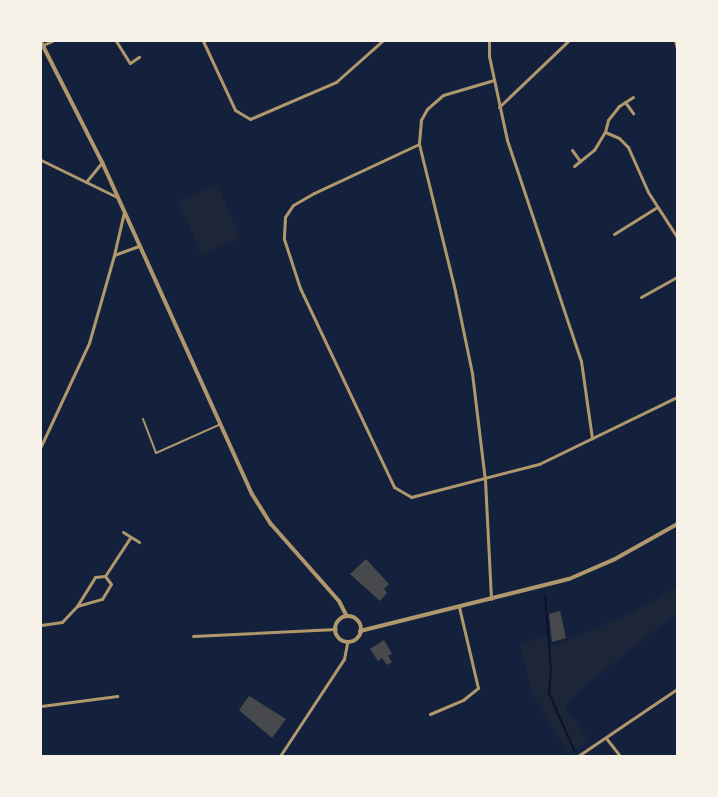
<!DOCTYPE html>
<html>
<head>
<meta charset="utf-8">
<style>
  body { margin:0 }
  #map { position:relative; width:718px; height:797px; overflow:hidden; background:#14213d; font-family:Barlow,sans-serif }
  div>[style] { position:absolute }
  .green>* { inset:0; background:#1d2539 }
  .stream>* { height:2px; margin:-1px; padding:0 1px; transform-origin:1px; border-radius:1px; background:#0b132b }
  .building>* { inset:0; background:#48494c }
  .service>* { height:2px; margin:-1px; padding:0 1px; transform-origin:1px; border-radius:1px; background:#b1986c }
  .minor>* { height:3px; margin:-1.5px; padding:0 1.5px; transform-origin:1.5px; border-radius:1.5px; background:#b1986c }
  .tertiary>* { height:4px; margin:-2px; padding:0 2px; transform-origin:2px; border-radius:2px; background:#b1986c }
  .tertiary>.ring { margin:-2px; padding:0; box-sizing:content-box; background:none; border:4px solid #b1986c; border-radius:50% }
  span { translate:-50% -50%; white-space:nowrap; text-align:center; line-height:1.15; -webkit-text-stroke:4px #f6f1e7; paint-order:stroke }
  .frame { position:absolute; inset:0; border:42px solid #f6f1e7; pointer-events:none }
</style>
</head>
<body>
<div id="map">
  <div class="green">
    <div style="clip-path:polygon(217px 184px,240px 237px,202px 255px,178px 202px)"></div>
    <div style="clip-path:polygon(677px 587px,677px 613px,587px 684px,565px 707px,589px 741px,568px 754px,531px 692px,520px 644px,548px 636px,549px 648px,627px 615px)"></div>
  </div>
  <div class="stream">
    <div style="left:545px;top:596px;width:74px;rotate:85.4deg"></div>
    <div style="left:551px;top:670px;width:23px;rotate:95deg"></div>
    <div style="left:549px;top:693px;width:64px;rotate:66.2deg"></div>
  </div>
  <div class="building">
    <div style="clip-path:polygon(366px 559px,389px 584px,384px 589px,387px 593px,380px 601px,350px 574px)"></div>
    <div style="clip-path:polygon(560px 611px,566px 638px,552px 642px,549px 614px)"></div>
    <div style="clip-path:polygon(384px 640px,392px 654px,388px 656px,392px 662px,387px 665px,382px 658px,378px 661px,370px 649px)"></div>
    <div style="clip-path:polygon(249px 696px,286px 719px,272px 738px,239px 710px)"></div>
  </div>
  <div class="service">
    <div style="left:143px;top:419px;width:36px;rotate:69deg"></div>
    <div style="left:156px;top:453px;width:69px;rotate:-24deg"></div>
  </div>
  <div class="minor">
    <div style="left:116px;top:41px;width:26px;rotate:58deg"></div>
    <div style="left:130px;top:63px;width:11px;rotate:-34deg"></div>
    <div style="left:203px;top:41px;width:76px;rotate:65.1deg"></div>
    <div style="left:235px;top:110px;width:17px;rotate:31deg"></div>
    <div style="left:250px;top:119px;width:94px;rotate:-23.3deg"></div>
    <div style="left:336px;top:82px;width:62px;rotate:-41.7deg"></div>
    <div style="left:489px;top:41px;width:15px;rotate:90deg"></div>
    <div style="left:489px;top:56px;width:86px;rotate:77.9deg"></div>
    <div style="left:507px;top:140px;width:233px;rotate:71.5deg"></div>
    <div style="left:581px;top:361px;width:78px;rotate:81.9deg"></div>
    <div style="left:675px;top:41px;width:7px;rotate:74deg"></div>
    <div style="left:43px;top:45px;width:10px;rotate:-24deg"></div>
    <div style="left:494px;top:80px;width:53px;rotate:163.6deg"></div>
    <div style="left:443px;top:95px;width:21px;rotate:139deg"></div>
    <div style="left:427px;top:109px;width:13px;rotate:119deg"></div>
    <div style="left:421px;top:120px;width:24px;rotate:95deg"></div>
    <div style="left:419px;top:144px;width:116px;rotate:155deg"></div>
    <div style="left:314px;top:193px;width:24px;rotate:150deg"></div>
    <div style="left:293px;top:205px;width:14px;rotate:124deg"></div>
    <div style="left:285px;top:217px;width:22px;rotate:93deg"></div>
    <div style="left:284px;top:239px;width:52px;rotate:71.9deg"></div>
    <div style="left:300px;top:288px;width:220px;rotate:64.7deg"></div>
    <div style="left:394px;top:487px;width:20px;rotate:30deg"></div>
    <div style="left:411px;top:497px;width:132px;rotate:-14.5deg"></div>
    <div style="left:539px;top:464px;width:153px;rotate:-25.9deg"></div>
    <div style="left:633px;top:97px;width:17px;rotate:147deg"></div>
    <div style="left:619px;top:106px;width:18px;rotate:128deg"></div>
    <div style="left:608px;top:120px;width:12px;rotate:104deg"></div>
    <div style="left:605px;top:132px;width:15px;rotate:23deg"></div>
    <div style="left:619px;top:138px;width:13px;rotate:45deg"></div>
    <div style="left:628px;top:147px;width:49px;rotate:66deg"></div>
    <div style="left:648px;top:192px;width:54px;rotate:57.2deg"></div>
    <div style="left:625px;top:102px;width:14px;rotate:54deg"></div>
    <div style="left:499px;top:107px;width:95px;rotate:-43.7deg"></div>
    <div style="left:419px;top:144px;width:151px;rotate:76.2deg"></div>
    <div style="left:455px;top:291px;width:84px;rotate:78.3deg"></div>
    <div style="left:472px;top:373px;width:108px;rotate:83.1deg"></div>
    <div style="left:485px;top:480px;width:119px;rotate:87.1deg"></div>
    <div style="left:572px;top:150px;width:14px;rotate:54deg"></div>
    <div style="left:41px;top:160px;width:85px;rotate:26deg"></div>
    <div style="left:574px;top:166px;width:26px;rotate:-39deg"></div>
    <div style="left:594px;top:150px;width:21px;rotate:-59deg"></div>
    <div style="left:86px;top:182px;width:26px;rotate:-51deg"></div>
    <div style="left:614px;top:234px;width:51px;rotate:-32.1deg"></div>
    <div style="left:114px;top:255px;width:44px;rotate:-76.9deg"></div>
    <div style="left:641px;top:297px;width:41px;rotate:-29.1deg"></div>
    <div style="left:41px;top:446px;width:114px;rotate:-65deg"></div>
    <div style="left:89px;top:343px;width:91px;rotate:-74.1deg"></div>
    <div style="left:114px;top:255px;width:27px;rotate:-20deg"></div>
    <div style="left:123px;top:532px;width:19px;rotate:32deg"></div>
    <div style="left:105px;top:576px;width:45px;rotate:-56.7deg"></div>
    <div style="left:77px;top:606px;width:26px;rotate:-16deg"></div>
    <div style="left:102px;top:599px;width:17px;rotate:-59deg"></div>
    <div style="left:111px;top:584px;width:10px;rotate:-127deg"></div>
    <div style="left:41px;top:625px;width:21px;rotate:-8deg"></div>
    <div style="left:62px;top:622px;width:22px;rotate:-47deg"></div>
    <div style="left:77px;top:606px;width:34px;rotate:-58deg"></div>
    <div style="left:95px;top:577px;width:10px;rotate:-6deg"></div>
    <div style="left:193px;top:636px;width:143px;rotate:-2.8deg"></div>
    <div style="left:41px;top:706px;width:77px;rotate:-7.5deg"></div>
    <div style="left:430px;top:714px;width:36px;rotate:-23deg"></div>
    <div style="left:463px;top:700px;width:19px;rotate:-39deg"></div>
    <div style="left:478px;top:688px;width:83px;rotate:-103.2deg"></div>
    <div style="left:606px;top:738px;width:23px;rotate:52deg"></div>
    <div style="left:280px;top:756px;width:116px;rotate:-56.6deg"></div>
    <div style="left:344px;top:659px;width:16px;rotate:-79deg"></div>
    <div style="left:578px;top:756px;width:120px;rotate:-34.1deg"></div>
  </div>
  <div class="tertiary">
    <div style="left:41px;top:42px;width:135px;rotate:63.1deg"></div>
    <div style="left:102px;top:162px;width:364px;rotate:65.7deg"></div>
    <div style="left:252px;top:494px;width:36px;rotate:58deg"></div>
    <div style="left:271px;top:524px;width:103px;rotate:48.6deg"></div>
    <div style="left:339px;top:601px;width:16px;rotate:63deg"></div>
    <div class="ring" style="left:335px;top:616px;width:22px;height:22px"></div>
    <div style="left:360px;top:631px;width:215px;rotate:-14deg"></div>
    <div style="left:569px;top:579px;width:50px;rotate:-23.5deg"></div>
    <div style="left:615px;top:559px;width:71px;rotate:-29.4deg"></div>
  </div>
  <div class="frame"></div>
</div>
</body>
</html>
